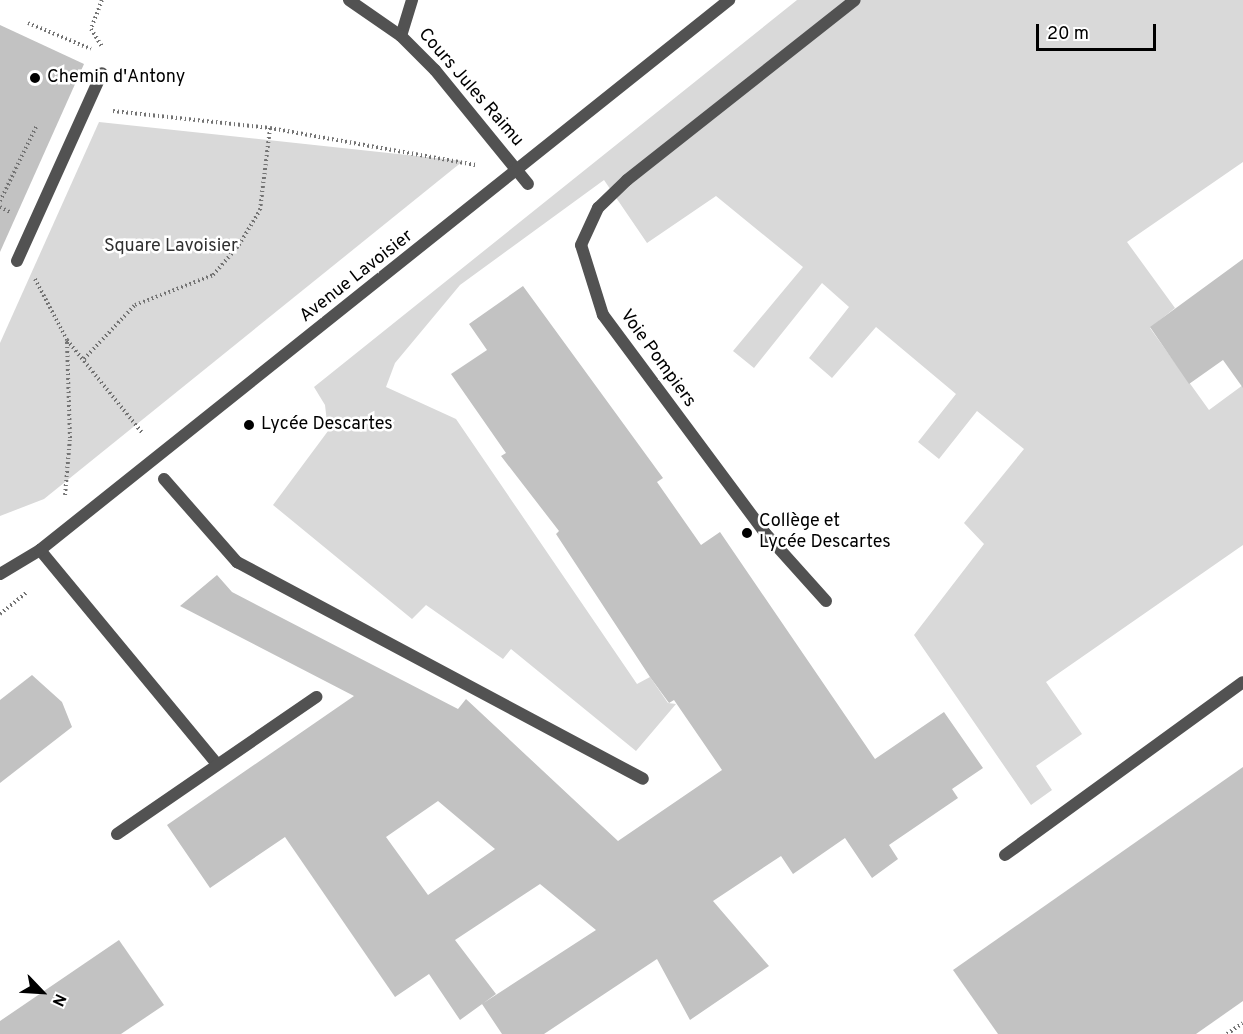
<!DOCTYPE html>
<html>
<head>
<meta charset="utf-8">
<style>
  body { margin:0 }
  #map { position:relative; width:1243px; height:1034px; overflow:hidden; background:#fff; font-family:Overpass,sans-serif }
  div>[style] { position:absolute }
  .green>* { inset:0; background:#d9d9d9 }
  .building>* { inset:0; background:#c2c2c2 }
  .path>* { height:4px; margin-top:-2px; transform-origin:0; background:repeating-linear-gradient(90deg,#747474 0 1.5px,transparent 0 4.5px) }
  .lane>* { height:12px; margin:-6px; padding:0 6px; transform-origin:6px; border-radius:6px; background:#525252 }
  .street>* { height:12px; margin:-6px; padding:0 6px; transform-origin:6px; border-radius:6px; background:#525252 }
  .dots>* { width:16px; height:16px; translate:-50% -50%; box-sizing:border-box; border:3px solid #fff; border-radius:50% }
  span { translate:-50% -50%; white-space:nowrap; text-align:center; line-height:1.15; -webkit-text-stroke:5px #fff; paint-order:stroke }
  .poi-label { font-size:18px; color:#000 }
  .left { translate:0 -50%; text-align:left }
  .street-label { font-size:18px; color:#000 }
  .park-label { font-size:18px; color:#303030 }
  .north { position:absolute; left:12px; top:962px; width:60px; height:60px; -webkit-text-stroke:4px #fff; paint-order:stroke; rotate:115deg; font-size:16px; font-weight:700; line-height:24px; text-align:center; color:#000 }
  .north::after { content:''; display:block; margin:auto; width:21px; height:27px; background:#000; clip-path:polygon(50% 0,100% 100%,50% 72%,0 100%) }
  .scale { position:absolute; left:1036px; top:24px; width:120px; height:27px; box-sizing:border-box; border:3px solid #000; border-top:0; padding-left:8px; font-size:18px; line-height:21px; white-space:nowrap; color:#000; -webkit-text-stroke:4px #fff; paint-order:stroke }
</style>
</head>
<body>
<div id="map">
  <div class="green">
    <div style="clip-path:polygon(797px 0,1243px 0,1243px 162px,1127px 242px,1175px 308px,1150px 328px,1209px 410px,1243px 385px,1243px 545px,1046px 682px,1082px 734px,1036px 766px,1052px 790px,1031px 805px,914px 635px,984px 544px,964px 523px,1024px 449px,977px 411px,939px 459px,918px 442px,956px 394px,876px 327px,832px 378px,809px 358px,849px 307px,822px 283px,754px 368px,733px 351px,803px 267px,716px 196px,647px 243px,604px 180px,460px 285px,395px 363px,386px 387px,456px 419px,637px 684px,650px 677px,668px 703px,676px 704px,636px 751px,511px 649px,503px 659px,426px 605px,412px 619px,273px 505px,328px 431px,325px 405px,314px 387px)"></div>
    <div style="clip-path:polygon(99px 122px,463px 161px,44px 499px,0 516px,0 343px)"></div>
  </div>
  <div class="building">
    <div style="clip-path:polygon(0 25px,84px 64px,0 252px)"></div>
    <div style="clip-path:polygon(1243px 259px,1243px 388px,1223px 360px,1189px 384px,1150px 327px)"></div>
    <div style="clip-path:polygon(evenodd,523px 286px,663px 478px,657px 482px,701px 545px,720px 532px,875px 759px,944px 712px,983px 768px,952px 789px,958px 798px,889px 845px,898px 859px,872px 878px,845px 838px,793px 874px,781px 856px,713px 901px,769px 966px,690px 1020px,657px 959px,544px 1034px,502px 1034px,482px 1004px,596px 930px,540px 884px,455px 940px,496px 994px,460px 1020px,429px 974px,395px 997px,285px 837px,210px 888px,167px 825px,354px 696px,180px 606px,217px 575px,232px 592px,458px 709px,466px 699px,618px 841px,722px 770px,674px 700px,669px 703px,650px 677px,556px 534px,559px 531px,501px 456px,506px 453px,451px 374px,487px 350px,469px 324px,523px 286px,438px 801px,495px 849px,428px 895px,386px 837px,438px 801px)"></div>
    <div style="clip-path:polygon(32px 675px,62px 702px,72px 727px,0 783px,0 700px)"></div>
    <div style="clip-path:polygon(1243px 767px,1243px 1001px,1196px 1034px,998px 1034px,953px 970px)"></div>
    <div style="clip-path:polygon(119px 940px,164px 1005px,121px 1034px,0 1034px,0 1021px)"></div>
  </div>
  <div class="path">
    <div style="left:102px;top:0;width:31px;rotate:111deg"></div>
    <div style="left:91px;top:29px;width:22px;rotate:58deg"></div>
    <div style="left:28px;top:23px;width:68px;rotate:22.4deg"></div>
    <div style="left:113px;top:111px;width:158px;rotate:6.2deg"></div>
    <div style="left:270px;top:128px;width:209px;rotate:10.2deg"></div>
    <div style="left:0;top:201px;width:85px;rotate:-64deg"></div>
    <div style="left:0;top:207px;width:11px;rotate:27deg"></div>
    <div style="left:35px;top:279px;width:69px;rotate:62.3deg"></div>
    <div style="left:67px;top:340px;width:121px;rotate:51deg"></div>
    <div style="left:84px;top:359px;width:74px;rotate:-46.6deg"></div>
    <div style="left:135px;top:305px;width:84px;rotate:-21deg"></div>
    <div style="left:213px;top:275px;width:40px;rotate:-49deg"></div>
    <div style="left:239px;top:245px;width:41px;rotate:-59deg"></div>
    <div style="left:260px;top:210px;width:83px;rotate:-83deg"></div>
    <div style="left:65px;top:495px;width:57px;rotate:-85deg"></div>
    <div style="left:70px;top:438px;width:98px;rotate:-91.8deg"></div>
    <div style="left:0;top:614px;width:35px;rotate:-39deg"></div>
    <div style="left:1227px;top:1034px;width:19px;rotate:-35deg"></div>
  </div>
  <div class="lane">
    <div style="left:401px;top:36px;width:38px;rotate:-73deg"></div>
    <div style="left:17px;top:261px;width:206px;rotate:-65.7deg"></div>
    <div style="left:164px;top:479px;width:111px;rotate:48.7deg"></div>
    <div style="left:237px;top:562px;width:460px;rotate:28.1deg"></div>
    <div style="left:40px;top:550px;width:278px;rotate:50.4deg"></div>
    <div style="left:826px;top:601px;width:91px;rotate:-131.9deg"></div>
    <div style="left:765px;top:533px;width:272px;rotate:-126.6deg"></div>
    <div style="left:603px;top:315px;width:73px;rotate:-107.4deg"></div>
    <div style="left:581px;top:245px;width:41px;rotate:-65.3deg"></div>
    <div style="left:598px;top:208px;width:40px;rotate:-44deg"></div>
    <div style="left:627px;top:180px;width:290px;rotate:-38.3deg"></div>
    <div style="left:117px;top:834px;width:242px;rotate:-34.5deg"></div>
    <div style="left:1005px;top:855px;width:294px;rotate:-36deg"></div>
  </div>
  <div class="street">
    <div style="left:349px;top:0;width:63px;rotate:34.7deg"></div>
    <div style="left:401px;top:36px;width:48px;rotate:45deg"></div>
    <div style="left:435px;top:70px;width:147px;rotate:50.8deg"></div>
    <div style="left:0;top:574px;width:47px;rotate:-31deg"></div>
    <div style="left:40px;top:550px;width:882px;rotate:-38.6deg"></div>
  </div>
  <div class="dots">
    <div style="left:35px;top:78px;background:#000"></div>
    <div style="left:249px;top:425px;background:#000"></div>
    <div style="left:747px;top:533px;background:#000"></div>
  </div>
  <div class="poi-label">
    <span class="left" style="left:47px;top:78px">Chemin d'Antony</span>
    <span class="left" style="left:261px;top:425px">Lycée Descartes</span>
    <span class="left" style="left:759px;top:533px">Collège et<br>Lycée Descartes</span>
  </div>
  <div class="street-label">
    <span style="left:470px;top:88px;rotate:49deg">Cours Jules Raimu</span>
    <span style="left:357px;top:277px;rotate:-38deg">Avenue Lavoisier</span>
    <span style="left:657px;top:359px;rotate:54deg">Voie Pompiers</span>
  </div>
  <div class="park-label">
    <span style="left:171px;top:247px">Square Lavoisier</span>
  </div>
  <div class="north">N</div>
  <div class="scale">20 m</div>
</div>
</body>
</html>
